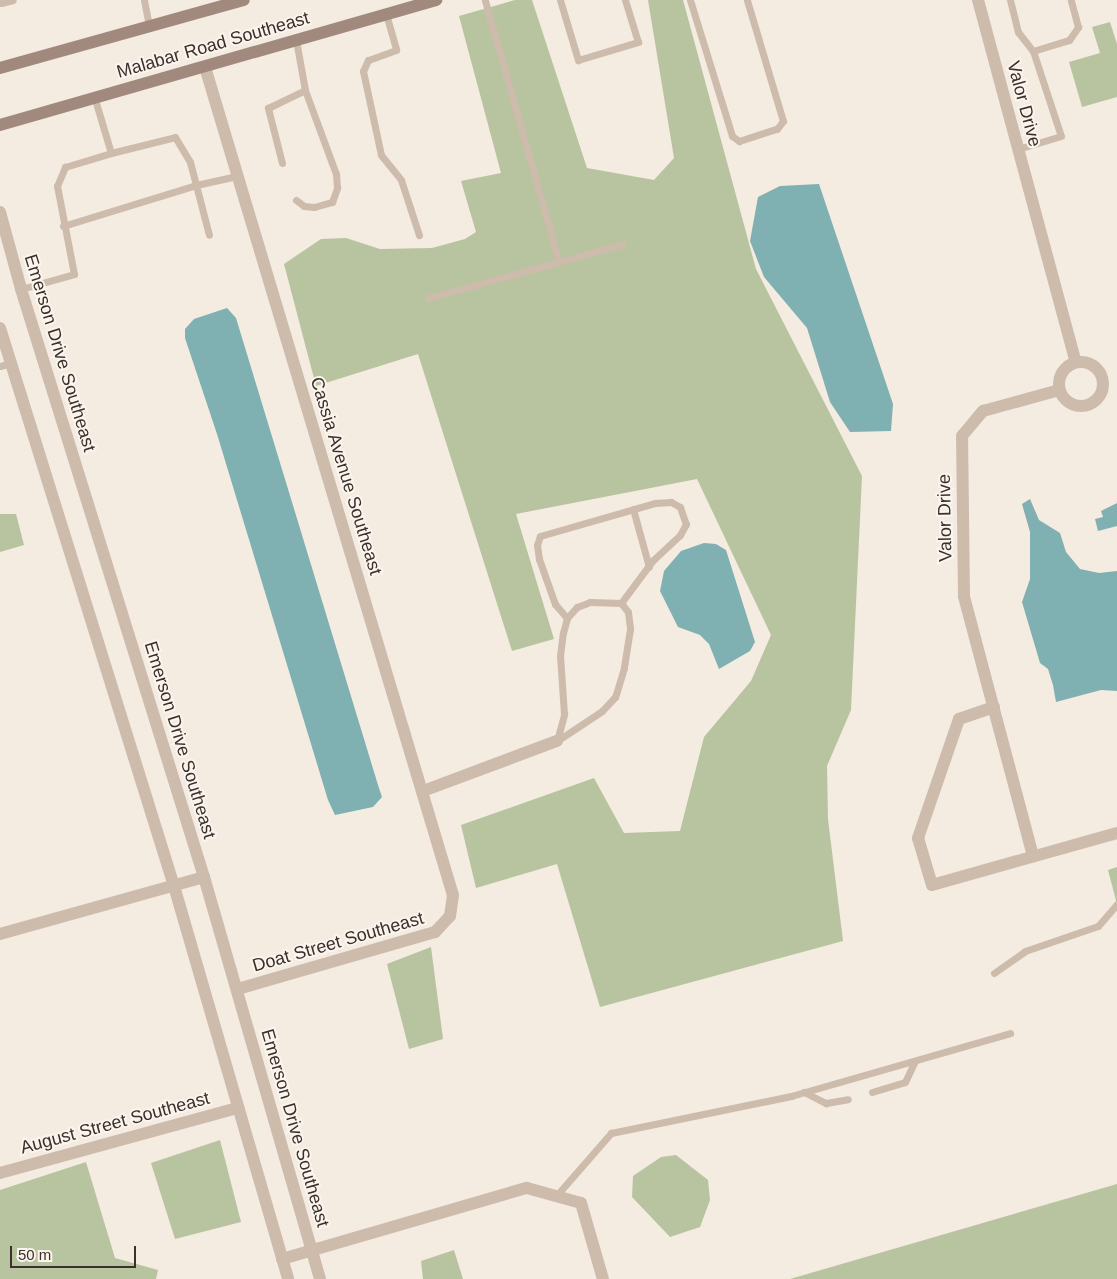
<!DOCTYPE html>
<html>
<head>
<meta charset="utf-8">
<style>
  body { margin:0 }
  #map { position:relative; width:1117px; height:1279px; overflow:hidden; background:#f4ebe1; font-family:Helvetica,sans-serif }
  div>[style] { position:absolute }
  .green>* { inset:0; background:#b8c4a0 }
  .water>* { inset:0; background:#7fb0b2 }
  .service>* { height:7px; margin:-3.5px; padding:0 3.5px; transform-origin:3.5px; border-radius:3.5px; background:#cdbbac }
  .minor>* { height:12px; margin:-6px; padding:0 6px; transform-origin:6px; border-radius:6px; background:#cdbbac }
  .minor>.ring { margin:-6px; padding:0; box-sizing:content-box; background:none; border:12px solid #cdbbac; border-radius:50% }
  .tertiary>* { height:12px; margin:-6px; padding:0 6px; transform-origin:6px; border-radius:6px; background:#cdbbac }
  .secondary>* { height:12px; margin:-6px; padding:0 6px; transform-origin:6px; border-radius:6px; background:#a18a7d }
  span { translate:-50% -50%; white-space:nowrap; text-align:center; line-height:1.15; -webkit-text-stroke:4px #fbf5ee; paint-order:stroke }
  .street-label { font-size:18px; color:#3b302b }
  .scale { position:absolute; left:10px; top:1246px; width:126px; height:22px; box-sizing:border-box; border:2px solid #3b302b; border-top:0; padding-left:6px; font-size:15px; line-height:18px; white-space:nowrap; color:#3b302b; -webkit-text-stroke:4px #fbf5ee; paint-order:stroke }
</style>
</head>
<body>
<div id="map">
  <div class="green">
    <div style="clip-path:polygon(515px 0,532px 0,587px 168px,654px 180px,674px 158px,648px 0,683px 0,756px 269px,862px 476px,851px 710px,827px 766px,828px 819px,843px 941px,600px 1007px,557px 864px,476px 888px,461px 825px,594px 778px,624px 833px,680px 831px,704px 737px,751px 681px,771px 635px,697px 479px,516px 514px,554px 639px,512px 651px,418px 354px,316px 386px,284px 264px,321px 239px,346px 238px,380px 249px,432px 248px,465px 239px,476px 232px,461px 181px,501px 173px,459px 16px)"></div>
    <div style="clip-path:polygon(1110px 22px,1117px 44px,1117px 97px,1082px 107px,1069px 62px,1100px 53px,1092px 27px)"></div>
    <div style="clip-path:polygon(0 514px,16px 514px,24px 545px,0 552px)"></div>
    <div style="clip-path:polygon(1117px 867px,1117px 904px,1108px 870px)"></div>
    <div style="clip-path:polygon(431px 947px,443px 1039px,409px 1049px,387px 964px)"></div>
    <div style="clip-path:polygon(220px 1140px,241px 1222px,175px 1239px,151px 1163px)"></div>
    <div style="clip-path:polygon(676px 1155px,708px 1180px,710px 1200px,700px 1227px,670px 1237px,632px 1197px,633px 1176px,661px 1157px)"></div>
    <div style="clip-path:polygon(86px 1162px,115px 1258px,158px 1270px,156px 1279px,0 1279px,0 1190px)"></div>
    <div style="clip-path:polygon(1117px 1184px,1117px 1279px,790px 1279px)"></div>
    <div style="clip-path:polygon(454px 1250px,463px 1279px,423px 1279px,421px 1261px)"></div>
  </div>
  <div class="water">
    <div style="clip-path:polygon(819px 184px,893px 404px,891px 431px,850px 432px,830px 402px,807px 328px,764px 277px,750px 241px,758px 197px,780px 186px)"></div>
    <div style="clip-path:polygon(227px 308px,236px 318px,378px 785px,382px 797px,373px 807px,335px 815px,328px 800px,217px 434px,185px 338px,185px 329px,194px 319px)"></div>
    <div style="clip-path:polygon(1030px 499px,1039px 520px,1060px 533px,1066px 552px,1080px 569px,1099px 573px,1117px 571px,1117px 691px,1101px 690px,1056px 702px,1053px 685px,1048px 669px,1040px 663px,1022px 602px,1030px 579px,1030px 532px,1022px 504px)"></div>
    <div style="clip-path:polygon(1117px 503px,1117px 526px,1098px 531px,1095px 519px,1103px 517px,1101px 511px)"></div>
    <div style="clip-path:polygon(704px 543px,716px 544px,726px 550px,755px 642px,750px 651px,719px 669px,709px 644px,700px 635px,678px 627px,660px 591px,664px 571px,681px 551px)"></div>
  </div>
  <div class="service">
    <div style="left:144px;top:0;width:26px;rotate:79deg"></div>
    <div style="left:560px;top:0;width:63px;rotate:73.3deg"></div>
    <div style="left:578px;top:60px;width:63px;rotate:-16.7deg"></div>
    <div style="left:638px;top:42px;width:44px;rotate:-107.2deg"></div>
    <div style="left:690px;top:0;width:142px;rotate:72.8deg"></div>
    <div style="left:732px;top:136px;width:9px;rotate:36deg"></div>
    <div style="left:739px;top:141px;width:40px;rotate:-18deg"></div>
    <div style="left:777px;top:129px;width:10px;rotate:-53deg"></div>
    <div style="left:783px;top:121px;width:126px;rotate:-106.6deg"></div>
    <div style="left:1010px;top:0;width:33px;rotate:76deg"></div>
    <div style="left:1018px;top:32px;width:24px;rotate:52deg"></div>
    <div style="left:1033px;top:51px;width:89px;rotate:71.8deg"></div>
    <div style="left:1061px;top:136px;width:45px;rotate:163.2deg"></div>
    <div style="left:0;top:1px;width:2px;rotate:63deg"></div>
    <div style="left:1px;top:3px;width:12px;rotate:-14deg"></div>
    <div style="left:386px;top:14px;width:37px;rotate:74deg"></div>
    <div style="left:396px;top:50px;width:30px;rotate:160deg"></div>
    <div style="left:368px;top:60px;width:12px;rotate:114deg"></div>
    <div style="left:363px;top:71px;width:86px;rotate:77.9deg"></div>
    <div style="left:381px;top:155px;width:32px;rotate:51deg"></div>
    <div style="left:401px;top:180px;width:58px;rotate:71.9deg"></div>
    <div style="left:1033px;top:51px;width:38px;rotate:-17deg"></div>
    <div style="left:1069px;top:40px;width:16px;rotate:-55deg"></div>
    <div style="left:1078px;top:27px;width:28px;rotate:-105deg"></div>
    <div style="left:94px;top:96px;width:59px;rotate:73.4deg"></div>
    <div style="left:282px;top:163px;width:57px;rotate:-104.3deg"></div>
    <div style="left:268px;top:108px;width:41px;rotate:-25.9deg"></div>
    <div style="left:305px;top:90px;width:51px;rotate:-100.2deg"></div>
    <div style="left:296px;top:200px;width:10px;rotate:37deg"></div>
    <div style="left:304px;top:206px;width:10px;rotate:6deg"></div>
    <div style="left:314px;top:207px;width:19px;rotate:-16deg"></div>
    <div style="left:332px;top:202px;width:15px;rotate:-70deg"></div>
    <div style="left:337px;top:188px;width:14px;rotate:-94deg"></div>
    <div style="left:336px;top:174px;width:90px;rotate:-110.3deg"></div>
    <div style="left:63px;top:226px;width:139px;rotate:-17.1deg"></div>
    <div style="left:196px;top:185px;width:42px;rotate:-12.4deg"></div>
    <div style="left:559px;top:262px;width:66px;rotate:-15.7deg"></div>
    <div style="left:21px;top:289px;width:55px;rotate:-15.8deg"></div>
    <div style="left:74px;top:274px;width:90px;rotate:-100.9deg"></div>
    <div style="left:57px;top:186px;width:21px;rotate:-67deg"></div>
    <div style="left:65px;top:167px;width:48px;rotate:-16.9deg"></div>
    <div style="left:111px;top:153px;width:66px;rotate:-14deg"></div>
    <div style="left:175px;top:137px;width:29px;rotate:59deg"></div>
    <div style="left:190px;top:162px;width:75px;rotate:75.4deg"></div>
    <div style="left:428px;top:298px;width:136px;rotate:-15.4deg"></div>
    <div style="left:559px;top:262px;width:272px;rotate:-105.8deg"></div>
    <div style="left:0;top:366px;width:11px;rotate:-15deg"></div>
    <div style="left:633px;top:509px;width:60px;rotate:74.6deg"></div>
    <div style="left:590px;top:602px;width:31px;rotate:2deg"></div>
    <div style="left:621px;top:603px;width:11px;rotate:52deg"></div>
    <div style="left:628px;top:612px;width:17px;rotate:83deg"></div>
    <div style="left:630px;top:629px;width:39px;rotate:99deg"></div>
    <div style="left:624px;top:668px;width:30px;rotate:107deg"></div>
    <div style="left:615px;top:697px;width:19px;rotate:133deg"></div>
    <div style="left:602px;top:711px;width:54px;rotate:146.3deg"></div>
    <div style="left:557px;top:741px;width:28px;rotate:-75deg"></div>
    <div style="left:564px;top:714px;width:58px;rotate:-93.9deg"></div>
    <div style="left:560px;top:656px;width:23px;rotate:-83deg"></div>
    <div style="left:563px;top:633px;width:16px;rotate:-75deg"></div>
    <div style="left:567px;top:618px;width:15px;rotate:-48deg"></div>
    <div style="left:577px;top:607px;width:14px;rotate:-21deg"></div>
    <div style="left:567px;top:618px;width:18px;rotate:-131deg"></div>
    <div style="left:555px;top:604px;width:48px;rotate:-109.6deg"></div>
    <div style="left:539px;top:559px;width:14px;rotate:-98deg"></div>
    <div style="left:537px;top:545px;width:9px;rotate:-72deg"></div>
    <div style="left:540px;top:536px;width:120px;rotate:-16deg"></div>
    <div style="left:655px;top:503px;width:16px;rotate:-4deg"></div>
    <div style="left:671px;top:502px;width:10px;rotate:29deg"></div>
    <div style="left:680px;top:507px;width:18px;rotate:71deg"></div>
    <div style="left:686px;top:524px;width:13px;rotate:119deg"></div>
    <div style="left:680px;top:535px;width:37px;rotate:137deg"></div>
    <div style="left:653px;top:560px;width:54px;rotate:126.7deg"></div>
    <div style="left:994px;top:973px;width:38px;rotate:-35deg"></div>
    <div style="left:1025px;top:951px;width:77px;rotate:-18.9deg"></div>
    <div style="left:1098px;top:926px;width:29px;rotate:-49deg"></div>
    <div style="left:804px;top:1092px;width:25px;rotate:27deg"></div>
    <div style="left:826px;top:1103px;width:22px;rotate:-10deg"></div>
    <div style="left:872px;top:1092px;width:34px;rotate:-17deg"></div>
    <div style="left:905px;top:1082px;width:23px;rotate:-65deg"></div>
    <div style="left:556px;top:1196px;width:84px;rotate:-48.9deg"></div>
    <div style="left:611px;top:1133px;width:184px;rotate:-11.6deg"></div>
    <div style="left:791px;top:1096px;width:228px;rotate:-16deg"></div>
  </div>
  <div class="minor">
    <div style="left:978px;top:0;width:375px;rotate:74.9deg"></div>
    <div style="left:205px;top:67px;width:864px;rotate:73.33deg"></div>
    <div style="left:453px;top:895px;width:21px;rotate:98deg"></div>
    <div style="left:450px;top:916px;width:22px;rotate:133deg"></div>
    <div style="left:435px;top:932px;width:206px;rotate:163.9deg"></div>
    <div class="ring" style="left:1059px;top:362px;width:32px;height:32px"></div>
    <div style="left:994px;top:707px;width:37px;rotate:161deg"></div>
    <div style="left:959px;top:719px;width:126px;rotate:109deg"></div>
    <div style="left:918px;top:838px;width:49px;rotate:73.4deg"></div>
    <div style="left:932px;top:885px;width:192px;rotate:-15.7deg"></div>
    <div style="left:423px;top:791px;width:143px;rotate:-20.5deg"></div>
    <div style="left:1033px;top:856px;width:269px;rotate:-104.9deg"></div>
    <div style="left:964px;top:596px;width:160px;rotate:-90.7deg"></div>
    <div style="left:962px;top:436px;width:33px;rotate:-50deg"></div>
    <div style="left:983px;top:411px;width:79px;rotate:-15.4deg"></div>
    <div style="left:0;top:934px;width:212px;rotate:-15.6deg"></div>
    <div style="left:0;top:1173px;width:247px;rotate:-15.3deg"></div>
    <div style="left:282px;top:1259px;width:255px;rotate:-16.2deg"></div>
    <div style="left:527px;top:1188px;width:56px;rotate:15.5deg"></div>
    <div style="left:581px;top:1203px;width:79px;rotate:73.9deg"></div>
  </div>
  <div class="tertiary">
    <div style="left:0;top:212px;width:80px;rotate:74.7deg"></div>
    <div style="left:21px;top:289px;width:616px;rotate:72.71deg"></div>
    <div style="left:204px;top:877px;width:418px;rotate:73.9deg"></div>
    <div style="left:0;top:328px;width:584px;rotate:72.68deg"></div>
    <div style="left:174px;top:886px;width:409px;rotate:73.8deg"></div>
  </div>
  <div class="secondary">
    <div style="left:0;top:68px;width:253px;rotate:-15.6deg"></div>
    <div style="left:0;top:125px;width:454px;rotate:-16deg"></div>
  </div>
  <div class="street-label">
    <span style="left:213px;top:45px;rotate:-16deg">Malabar Road Southeast</span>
    <span style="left:1024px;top:104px;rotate:75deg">Valor Drive</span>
    <span style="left:60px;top:353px;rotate:73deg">Emerson Drive Southeast</span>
    <span style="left:346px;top:476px;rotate:73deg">Cassia Avenue Southeast</span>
    <span style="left:945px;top:518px;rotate:-91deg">Valor Drive</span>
    <span style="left:180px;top:740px;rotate:73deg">Emerson Drive Southeast</span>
    <span style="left:338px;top:942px;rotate:-16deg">Doat Street Southeast</span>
    <span style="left:115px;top:1123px;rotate:-15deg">August Street Southeast</span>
    <span style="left:295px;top:1128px;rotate:74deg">Emerson Drive Southeast</span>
  </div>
  <div class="scale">50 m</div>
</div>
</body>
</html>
